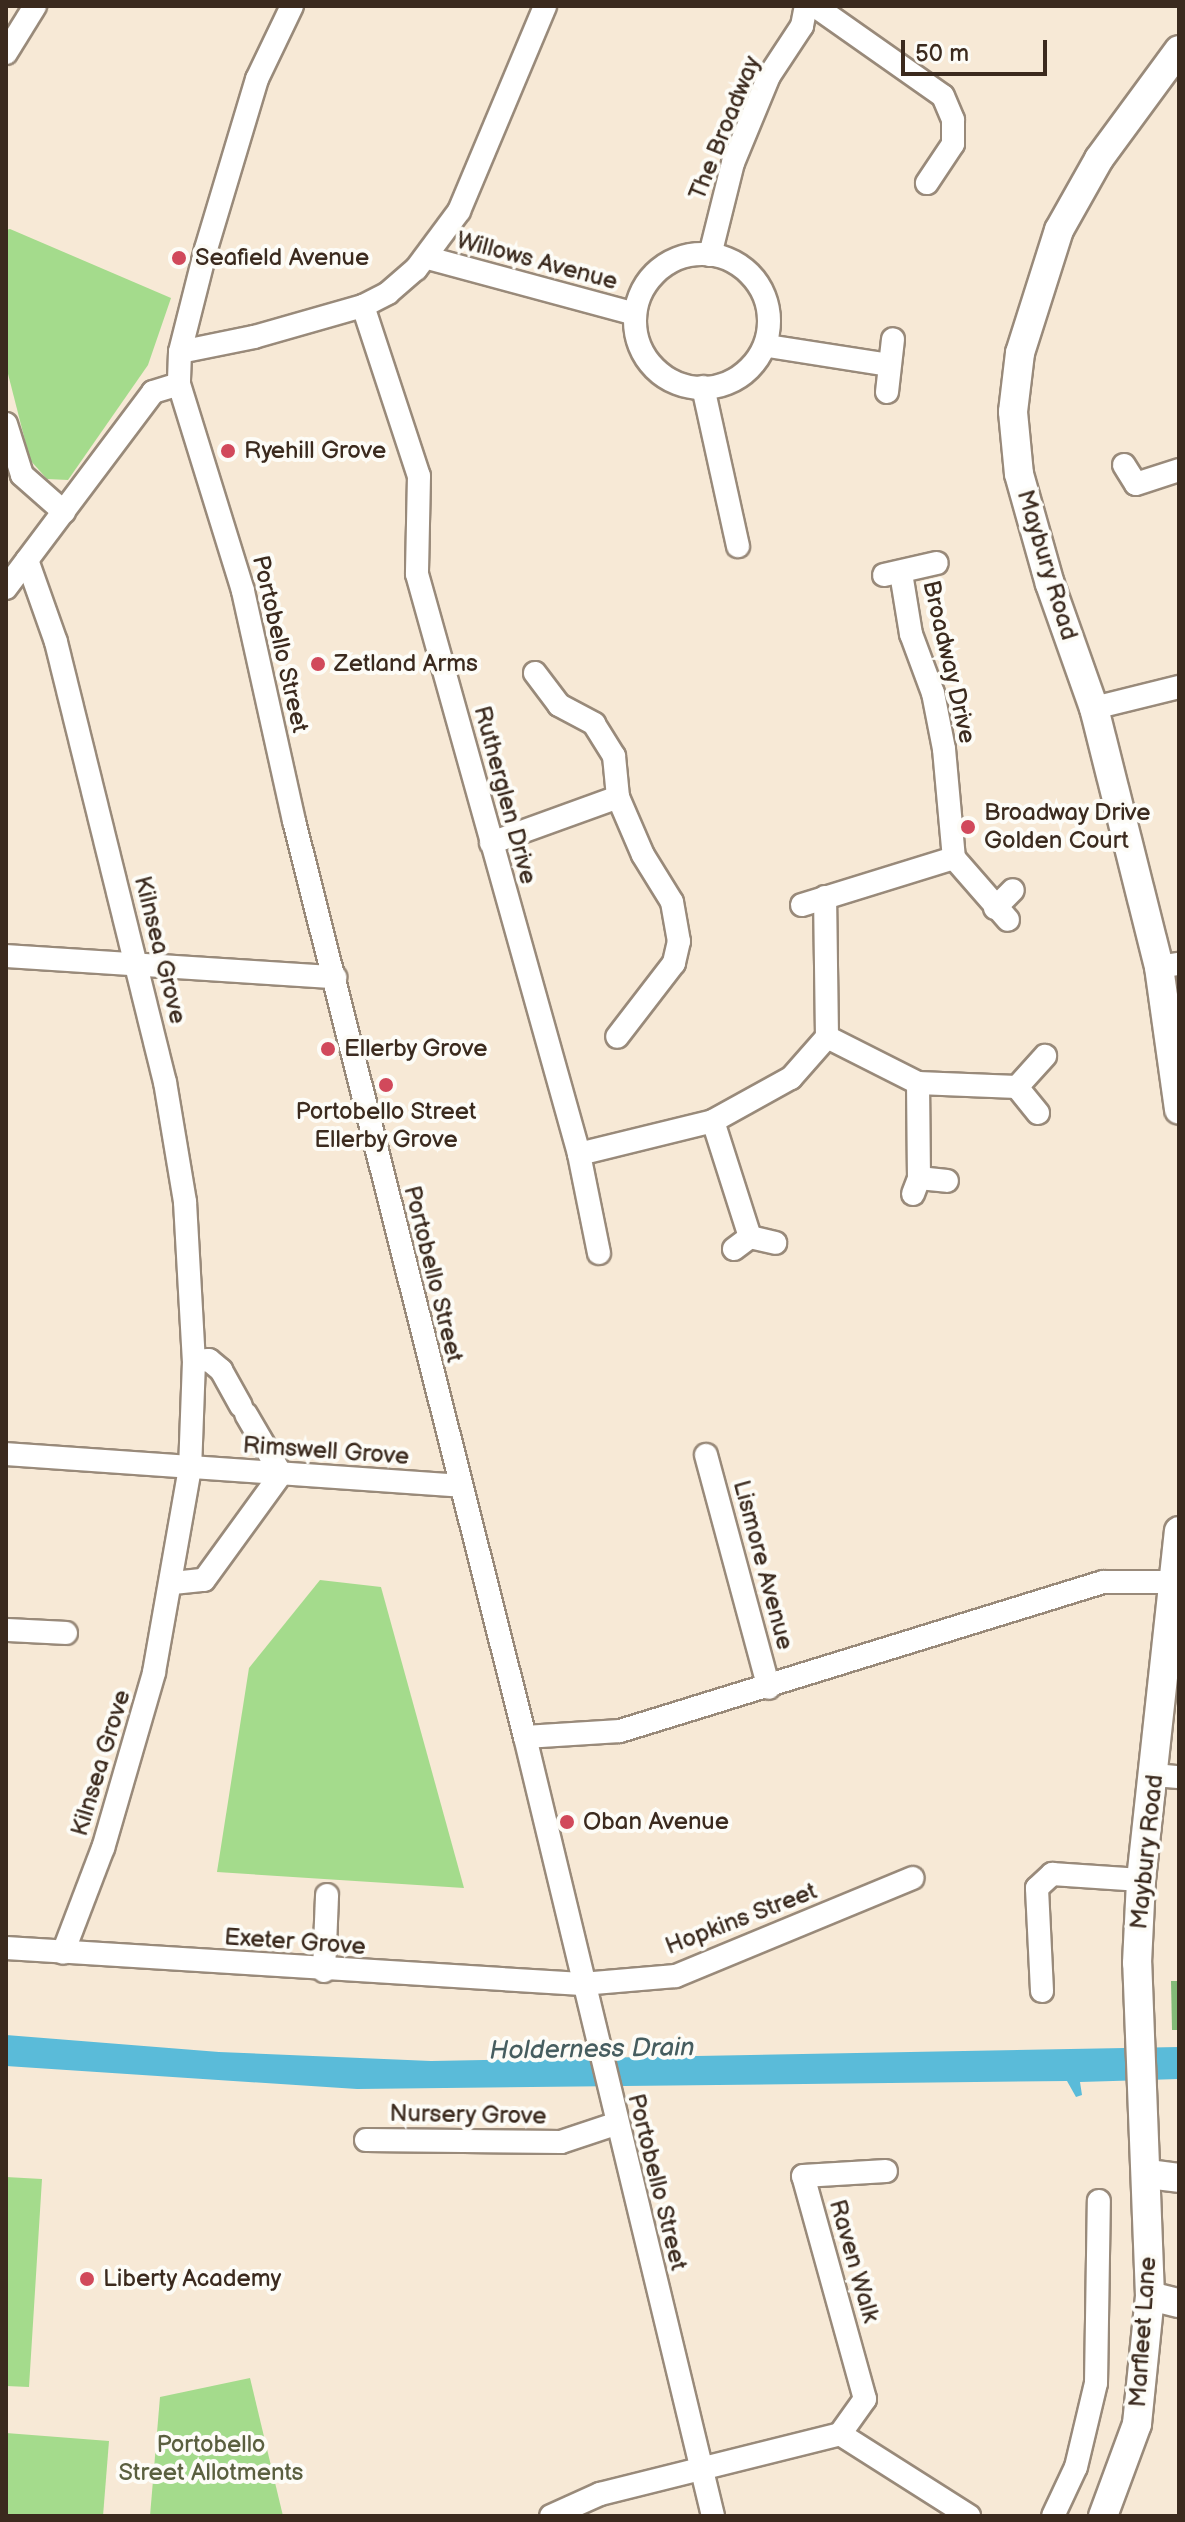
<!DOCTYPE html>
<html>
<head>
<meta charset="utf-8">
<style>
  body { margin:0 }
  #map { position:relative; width:1185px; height:2522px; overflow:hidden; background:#f7e9d6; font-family:"Balsamiq Sans",sans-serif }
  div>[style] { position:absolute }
  .green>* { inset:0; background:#a4db8c }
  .forest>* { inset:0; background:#83bb78 }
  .water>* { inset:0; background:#5abbd9 }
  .roads { filter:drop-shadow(2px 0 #998a7a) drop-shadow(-2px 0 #998a7a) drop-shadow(0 2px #998a7a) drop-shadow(0 -2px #998a7a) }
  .minor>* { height:22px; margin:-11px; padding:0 11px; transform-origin:11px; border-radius:11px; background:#fff }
  .minor>.ring { margin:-11px; padding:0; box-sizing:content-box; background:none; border:22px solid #fff; border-radius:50% }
  .tertiary>* { height:28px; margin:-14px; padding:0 14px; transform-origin:14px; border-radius:14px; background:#fff }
  .dots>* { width:22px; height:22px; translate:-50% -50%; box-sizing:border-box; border:4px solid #fdfcf7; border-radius:50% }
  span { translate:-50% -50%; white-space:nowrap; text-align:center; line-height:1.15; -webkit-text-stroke:8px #fdfcf7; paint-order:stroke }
  .street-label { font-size:24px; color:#3b2a1e }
  .poi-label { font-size:24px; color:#3b2a1e }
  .left { translate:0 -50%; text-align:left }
  .park-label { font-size:24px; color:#5a5f3f }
  .water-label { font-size:26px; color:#465d5f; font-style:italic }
  .frame { position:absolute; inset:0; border:8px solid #3b2a1e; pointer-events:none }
  .scale { position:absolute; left:901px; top:40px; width:146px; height:36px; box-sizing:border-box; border:4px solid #3b2a1e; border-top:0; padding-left:10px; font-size:24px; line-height:28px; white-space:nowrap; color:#3b2a1e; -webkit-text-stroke:6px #fdfcf7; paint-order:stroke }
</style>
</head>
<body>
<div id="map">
  <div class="green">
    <div style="clip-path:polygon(10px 229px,171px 298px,148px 365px,68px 480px,47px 479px,30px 460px,6px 366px,6px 230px)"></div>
    <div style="clip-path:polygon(320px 1580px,381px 1587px,464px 1888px,217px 1872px,249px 1668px)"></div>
    <div style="clip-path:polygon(6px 2177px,42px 2179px,29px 2387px,6px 2386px)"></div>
    <div style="clip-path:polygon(250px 2378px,283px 2516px,150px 2516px,160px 2397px)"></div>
    <div style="clip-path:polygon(6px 2433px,109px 2441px,103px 2516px,6px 2516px)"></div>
  </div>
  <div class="forest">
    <div style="clip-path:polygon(1171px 1981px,1179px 1981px,1179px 2030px,1172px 2030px)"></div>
  </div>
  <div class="water">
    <div style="clip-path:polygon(6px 2035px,219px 2052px,431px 2061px,1179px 2047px,1179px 2079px,1080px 2082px,1082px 2095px,1076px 2097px,1067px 2081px,357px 2089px,6px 2066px)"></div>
  </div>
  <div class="roads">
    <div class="minor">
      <div style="left:292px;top:6px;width:81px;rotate:115.6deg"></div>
      <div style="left:257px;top:79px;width:177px;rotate:106.7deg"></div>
      <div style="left:206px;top:249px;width:106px;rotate:104.2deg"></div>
      <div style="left:180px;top:352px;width:32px;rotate:92deg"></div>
      <div style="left:179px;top:384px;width:217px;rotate:72.8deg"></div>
      <div style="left:243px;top:591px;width:236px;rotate:77.5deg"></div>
      <div style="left:294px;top:821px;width:945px;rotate:75.85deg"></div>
      <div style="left:525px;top:1737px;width:801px;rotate:76.43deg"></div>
      <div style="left:815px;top:6px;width:156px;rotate:35.1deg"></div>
      <div style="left:943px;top:96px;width:26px;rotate:67deg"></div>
      <div style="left:953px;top:120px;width:24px;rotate:90deg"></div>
      <div style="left:953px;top:144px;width:47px;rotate:123.7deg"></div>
      <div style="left:6px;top:53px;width:55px;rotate:-58.3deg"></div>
      <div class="ring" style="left:635px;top:254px;width:112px;height:112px"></div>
      <div style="left:710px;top:255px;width:95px;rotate:-76deg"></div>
      <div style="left:733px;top:163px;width:94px;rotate:-67.5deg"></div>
      <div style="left:769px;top:76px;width:60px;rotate:-56.6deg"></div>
      <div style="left:802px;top:26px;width:20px;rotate:-79deg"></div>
      <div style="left:428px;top:258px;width:211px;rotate:15.1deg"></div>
      <div style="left:363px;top:306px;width:179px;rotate:71.8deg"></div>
      <div style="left:419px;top:476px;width:98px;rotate:91.2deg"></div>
      <div style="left:417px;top:574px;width:602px;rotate:74.39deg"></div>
      <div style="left:579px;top:1154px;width:101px;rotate:78.6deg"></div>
      <div style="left:768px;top:346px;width:122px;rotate:8.9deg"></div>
      <div style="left:180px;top:352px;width:76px;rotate:-11.5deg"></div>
      <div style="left:254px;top:337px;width:113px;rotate:-15.9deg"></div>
      <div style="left:363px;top:306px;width:28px;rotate:-27deg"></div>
      <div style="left:388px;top:293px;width:37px;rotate:-41deg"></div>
      <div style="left:416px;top:269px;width:72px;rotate:-53.4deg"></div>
      <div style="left:459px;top:211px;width:222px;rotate:-67.2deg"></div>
      <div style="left:703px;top:387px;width:163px;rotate:77.6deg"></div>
      <div style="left:887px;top:392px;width:53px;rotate:-83.5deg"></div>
      <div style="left:6px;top:424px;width:53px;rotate:72.6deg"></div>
      <div style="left:22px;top:475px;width:56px;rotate:41.4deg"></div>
      <div style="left:1124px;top:465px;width:22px;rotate:58deg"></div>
      <div style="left:1136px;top:484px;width:45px;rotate:-18deg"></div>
      <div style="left:27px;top:560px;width:87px;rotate:70.5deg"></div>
      <div style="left:56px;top:642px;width:453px;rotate:76.1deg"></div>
      <div style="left:165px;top:1082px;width:122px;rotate:80.5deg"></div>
      <div style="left:185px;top:1202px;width:159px;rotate:86.8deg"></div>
      <div style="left:194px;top:1361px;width:107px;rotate:92.1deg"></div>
      <div style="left:190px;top:1468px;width:208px;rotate:100deg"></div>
      <div style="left:154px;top:1673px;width:182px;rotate:106.2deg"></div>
      <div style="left:103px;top:1848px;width:112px;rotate:110.9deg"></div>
      <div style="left:901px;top:573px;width:62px;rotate:80.7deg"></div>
      <div style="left:911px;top:634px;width:63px;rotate:69.6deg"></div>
      <div style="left:933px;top:693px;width:57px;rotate:78.9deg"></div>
      <div style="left:944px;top:749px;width:109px;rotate:84.8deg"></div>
      <div style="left:954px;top:858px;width:82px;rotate:48.9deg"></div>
      <div style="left:884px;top:575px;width:54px;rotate:-12.8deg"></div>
      <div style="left:6px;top:588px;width:245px;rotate:-53.1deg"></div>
      <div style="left:153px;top:392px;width:27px;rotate:-17deg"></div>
      <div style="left:535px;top:673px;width:40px;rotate:53deg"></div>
      <div style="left:559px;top:705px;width:40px;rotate:28deg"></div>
      <div style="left:594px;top:724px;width:38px;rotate:58deg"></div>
      <div style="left:614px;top:756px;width:41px;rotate:84.4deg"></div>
      <div style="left:618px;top:797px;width:63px;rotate:66.7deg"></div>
      <div style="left:643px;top:855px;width:55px;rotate:58.3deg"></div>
      <div style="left:672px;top:902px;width:40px;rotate:80deg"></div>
      <div style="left:679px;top:941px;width:23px;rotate:103deg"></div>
      <div style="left:674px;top:963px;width:93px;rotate:127.6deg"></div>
      <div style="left:1094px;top:708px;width:88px;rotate:-13.9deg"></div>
      <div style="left:491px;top:843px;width:135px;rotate:-19.9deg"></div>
      <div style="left:802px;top:905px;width:159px;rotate:-17.2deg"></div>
      <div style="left:995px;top:908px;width:25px;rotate:-45deg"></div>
      <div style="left:6px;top:956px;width:330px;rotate:3.7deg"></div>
      <div style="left:1159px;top:967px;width:20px;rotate:-9deg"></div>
      <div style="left:827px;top:1037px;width:102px;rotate:26.8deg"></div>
      <div style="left:918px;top:1083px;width:99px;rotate:2.3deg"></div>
      <div style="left:1038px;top:1113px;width:33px;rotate:-129deg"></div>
      <div style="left:1017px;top:1087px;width:42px;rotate:-47.9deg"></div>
      <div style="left:713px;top:1121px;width:122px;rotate:72.3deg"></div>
      <div style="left:579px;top:1154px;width:138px;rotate:-13.8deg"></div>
      <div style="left:713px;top:1121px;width:89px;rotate:-28.9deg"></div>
      <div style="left:791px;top:1078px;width:55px;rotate:-48.7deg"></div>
      <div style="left:827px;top:1037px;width:140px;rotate:-90.8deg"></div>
      <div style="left:919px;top:1178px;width:28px;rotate:6deg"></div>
      <div style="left:913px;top:1194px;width:17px;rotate:-69deg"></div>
      <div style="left:919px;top:1178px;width:95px;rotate:-90.6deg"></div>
      <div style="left:734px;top:1249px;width:20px;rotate:-37deg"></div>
      <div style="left:750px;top:1237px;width:26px;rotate:13deg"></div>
      <div style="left:194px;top:1361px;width:15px;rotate:-4deg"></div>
      <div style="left:209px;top:1360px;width:16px;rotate:40deg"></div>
      <div style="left:221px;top:1370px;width:41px;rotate:60.9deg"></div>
      <div style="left:6px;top:1454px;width:453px;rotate:4deg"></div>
      <div style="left:706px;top:1455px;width:241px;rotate:74.9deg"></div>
      <div style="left:173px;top:1583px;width:31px;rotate:-6deg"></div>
      <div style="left:204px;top:1580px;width:131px;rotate:-54deg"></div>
      <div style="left:281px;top:1474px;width:69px;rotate:-120.3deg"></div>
      <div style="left:6px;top:1630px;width:60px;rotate:2.9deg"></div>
      <div style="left:525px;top:1737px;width:95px;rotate:-3.6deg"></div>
      <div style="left:620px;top:1731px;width:505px;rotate:-17.14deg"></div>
      <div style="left:1103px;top:1582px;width:72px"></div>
      <div style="left:1154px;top:1775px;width:25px;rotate:5deg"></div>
      <div style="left:6px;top:1948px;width:577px;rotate:3.58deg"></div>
      <div style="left:582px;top:1984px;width:94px;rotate:-4.9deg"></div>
      <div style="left:676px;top:1976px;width:256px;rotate:-22.5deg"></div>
      <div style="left:324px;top:1971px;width:76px;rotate:-87.7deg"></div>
      <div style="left:1042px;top:1991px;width:103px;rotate:-92.8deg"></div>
      <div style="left:1037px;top:1888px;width:21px;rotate:-43deg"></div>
      <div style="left:1052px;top:1874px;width:89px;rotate:3.9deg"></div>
      <div style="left:366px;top:2140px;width:195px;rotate:0.6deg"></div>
      <div style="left:561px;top:2142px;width:57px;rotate:-18.4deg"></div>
      <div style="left:840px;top:2434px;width:43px;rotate:-54.5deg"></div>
      <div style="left:865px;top:2399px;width:231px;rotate:-105.5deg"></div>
      <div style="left:803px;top:2176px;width:83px;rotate:-3.4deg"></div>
      <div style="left:551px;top:2516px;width:54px;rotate:-24.2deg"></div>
      <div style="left:600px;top:2494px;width:247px;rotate:-14deg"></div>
      <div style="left:840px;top:2434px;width:153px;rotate:32.4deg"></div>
      <div style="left:1053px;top:2516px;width:54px;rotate:-64.9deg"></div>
      <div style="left:1076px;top:2467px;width:86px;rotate:-76.6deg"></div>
      <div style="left:1096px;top:2383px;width:182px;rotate:-89.1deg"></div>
    </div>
    <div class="tertiary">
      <div style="left:1179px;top:50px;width:135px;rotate:126.3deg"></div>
      <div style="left:1099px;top:159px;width:81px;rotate:119.4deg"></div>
      <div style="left:1059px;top:230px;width:129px;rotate:107.6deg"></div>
      <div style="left:1020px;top:353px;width:59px;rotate:96.8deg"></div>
      <div style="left:1013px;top:412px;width:62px;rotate:84.5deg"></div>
      <div style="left:1019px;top:474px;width:114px;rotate:74.3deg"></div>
      <div style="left:1050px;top:584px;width:132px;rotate:70.5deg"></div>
      <div style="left:1094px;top:708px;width:267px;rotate:75.9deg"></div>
      <div style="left:1159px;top:967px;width:144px;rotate:82deg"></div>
      <div style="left:1148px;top:2174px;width:31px;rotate:7deg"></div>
      <div style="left:1150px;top:2296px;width:30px;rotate:14deg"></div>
      <div style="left:1103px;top:2516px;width:98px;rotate:-69.7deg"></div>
      <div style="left:1137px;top:2424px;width:129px;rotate:-84.2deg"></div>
      <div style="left:1150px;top:2296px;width:333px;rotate:-92.2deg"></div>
      <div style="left:1137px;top:1963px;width:83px;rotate:-87.2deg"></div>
      <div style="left:1141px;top:1880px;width:351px;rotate:-83.8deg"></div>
    </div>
  </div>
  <div class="dots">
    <div style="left:179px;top:258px;background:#d1495b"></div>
    <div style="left:228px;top:451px;background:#d1495b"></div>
    <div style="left:318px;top:664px;background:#d1495b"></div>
    <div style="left:968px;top:827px;background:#d1495b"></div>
    <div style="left:328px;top:1049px;background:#d1495b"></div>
    <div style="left:386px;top:1085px;background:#d1495b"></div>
    <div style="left:567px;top:1822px;background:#d1495b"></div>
    <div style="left:87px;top:2279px;background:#d1495b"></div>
  </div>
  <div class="street-label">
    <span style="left:725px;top:128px;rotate:-68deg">The Broadway</span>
    <span style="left:537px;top:261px;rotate:15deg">Willows Avenue</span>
    <span style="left:1047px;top:565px;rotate:73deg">Maybury Road</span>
    <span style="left:280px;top:644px;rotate:77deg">Portobello Street</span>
    <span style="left:949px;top:662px;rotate:77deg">Broadway Drive</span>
    <span style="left:505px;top:795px;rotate:75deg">Rutherglen Drive</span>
    <span style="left:160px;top:950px;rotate:76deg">Kilnsea Grove</span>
    <span style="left:433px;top:1274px;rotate:76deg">Portobello Street</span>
    <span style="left:326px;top:1451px;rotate:4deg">Rimswell Grove</span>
    <span style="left:763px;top:1565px;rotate:75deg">Lismore Avenue</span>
    <span style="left:101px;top:1763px;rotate:-73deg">Kilnsea Grove</span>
    <span style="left:1147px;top:1852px;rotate:-84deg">Maybury Road</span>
    <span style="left:741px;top:1919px;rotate:-21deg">Hopkins Street</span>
    <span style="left:295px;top:1942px;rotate:4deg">Exeter Grove</span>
    <span style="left:468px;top:2115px;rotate:1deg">Nursery Grove</span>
    <span style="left:657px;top:2182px;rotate:76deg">Portobello Street</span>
    <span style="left:854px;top:2261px;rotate:74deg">Raven Walk</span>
    <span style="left:1143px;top:2332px;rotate:-86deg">Marfleet Lane</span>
  </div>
  <div class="poi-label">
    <span class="left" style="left:195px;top:258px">Seafield Avenue</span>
    <span class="left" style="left:244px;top:451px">Ryehill Grove</span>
    <span class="left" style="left:334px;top:664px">Zetland Arms</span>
    <span class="left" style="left:984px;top:827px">Broadway Drive<br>Golden Court</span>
    <span class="left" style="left:344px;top:1049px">Ellerby Grove</span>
    <span style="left:386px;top:1126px">Portobello Street<br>Ellerby Grove</span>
    <span class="left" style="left:583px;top:1822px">Oban Avenue</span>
    <span class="left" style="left:103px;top:2279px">Liberty Academy</span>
  </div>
  <div class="park-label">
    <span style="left:211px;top:2459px">Portobello<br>Street Allotments</span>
  </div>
  <div class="water-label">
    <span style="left:592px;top:2050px;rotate:-1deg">Holderness Drain</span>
  </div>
  <div class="frame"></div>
  <div class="scale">50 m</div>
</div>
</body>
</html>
